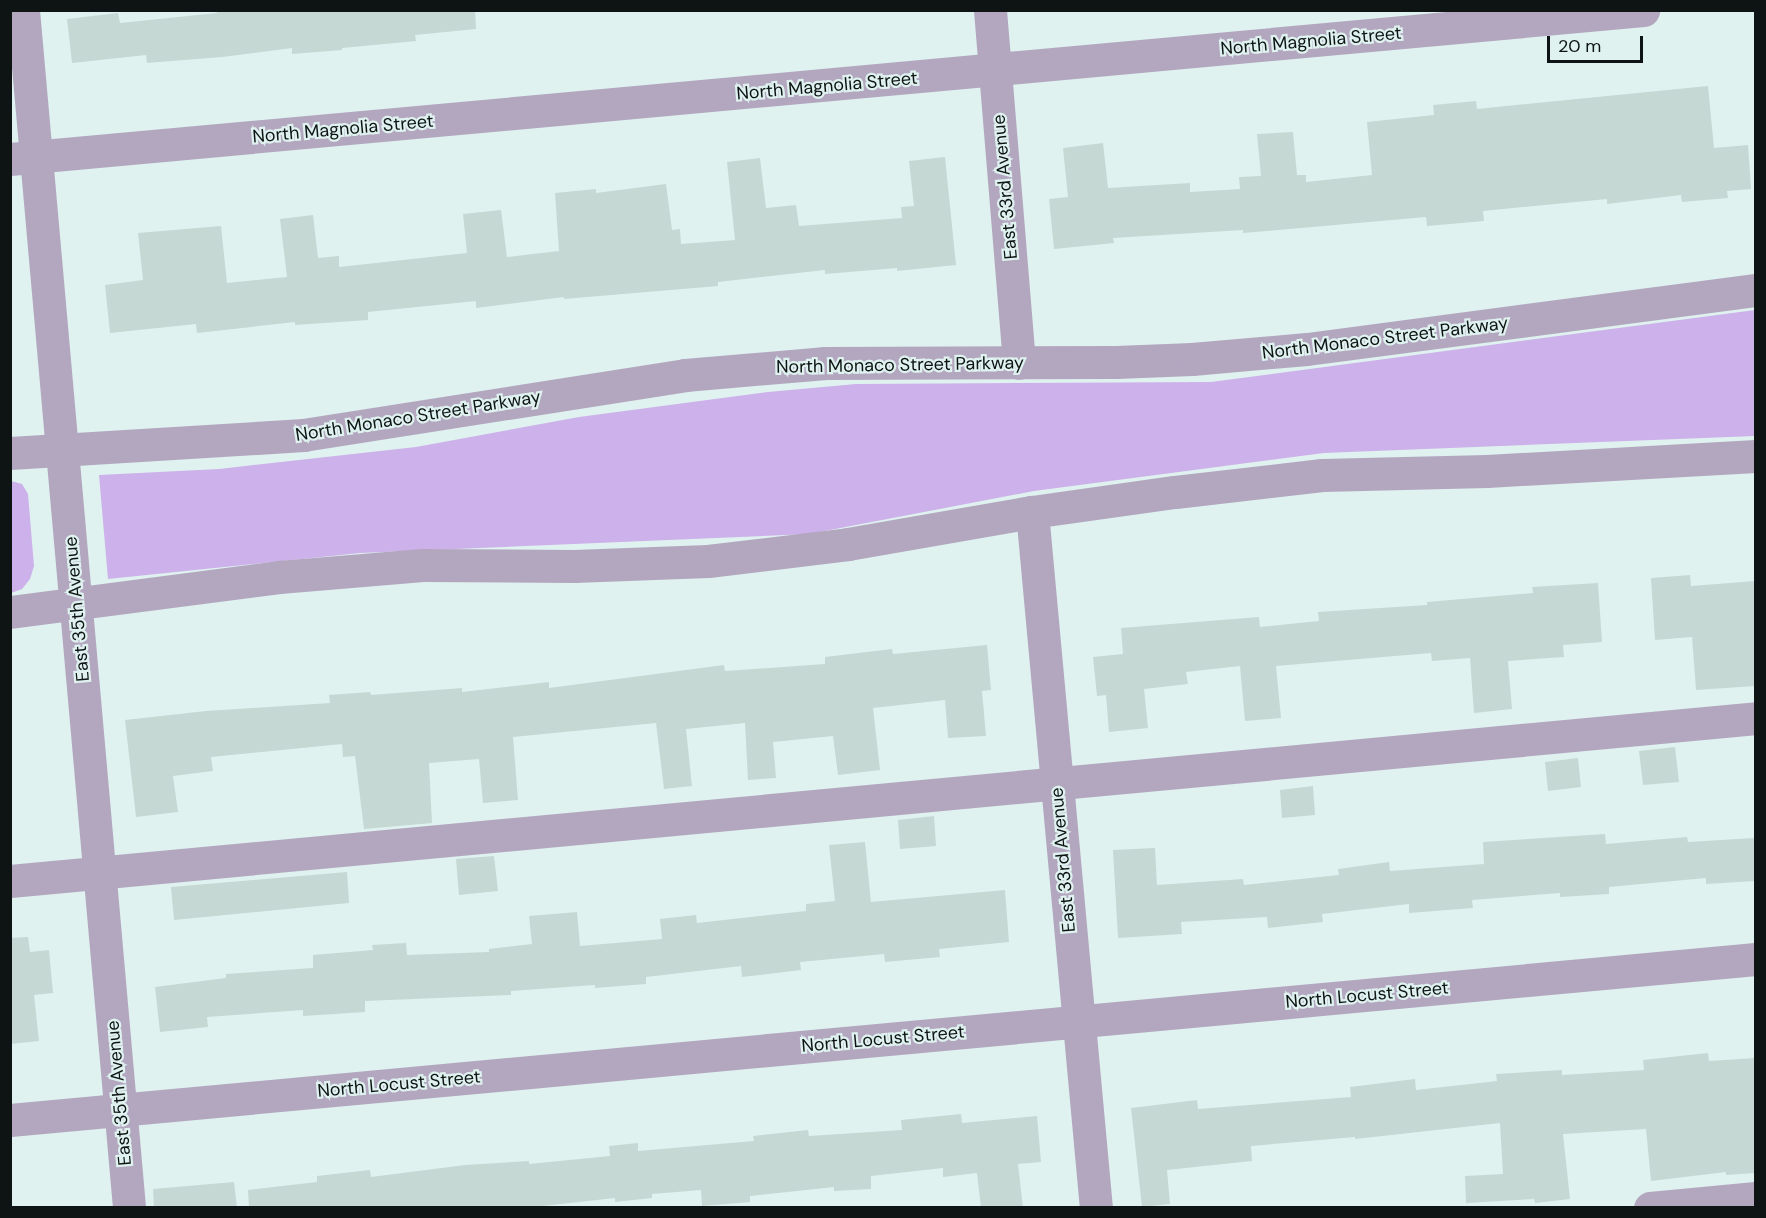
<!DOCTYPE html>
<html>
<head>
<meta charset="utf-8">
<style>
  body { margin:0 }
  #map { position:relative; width:1766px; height:1218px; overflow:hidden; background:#dff2ef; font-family:"DM Sans",sans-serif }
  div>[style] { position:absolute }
  .green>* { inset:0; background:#cdb1ea }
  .building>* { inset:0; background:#c5d8d4 }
  .minor>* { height:33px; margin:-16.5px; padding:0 16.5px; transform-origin:16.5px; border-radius:16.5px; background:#b3a7c0 }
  span { translate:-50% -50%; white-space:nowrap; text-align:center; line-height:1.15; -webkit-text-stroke:4.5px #dff2ef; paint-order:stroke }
  .street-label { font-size:18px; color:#0d1413 }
  .frame { position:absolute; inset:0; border:12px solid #0d1413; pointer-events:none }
  .scale { position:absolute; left:1547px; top:36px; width:96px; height:27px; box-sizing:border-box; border:3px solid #0d1413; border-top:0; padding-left:8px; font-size:18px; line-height:21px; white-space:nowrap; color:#0d1413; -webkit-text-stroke:4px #dff2ef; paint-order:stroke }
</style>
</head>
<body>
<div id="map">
  <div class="green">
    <div style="clip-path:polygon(1755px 310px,1755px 436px,1324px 453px,1034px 491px,809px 534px,360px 553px,108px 579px,99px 475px,219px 469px,416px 447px,579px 417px,768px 392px,856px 384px,1211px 382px)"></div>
    <div style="clip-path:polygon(11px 481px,22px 484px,28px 494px,34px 566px,30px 579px,22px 589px,11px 593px)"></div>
  </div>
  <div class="building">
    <div style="clip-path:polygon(216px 10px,475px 10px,476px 29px,415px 35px,416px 41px,342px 48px,342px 50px,292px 54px,292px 48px,222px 57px,147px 63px,146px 55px,72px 63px,67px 19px,118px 13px,120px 23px,217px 13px)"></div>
    <div style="clip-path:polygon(1708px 86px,1714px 148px,1748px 145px,1751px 189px,1727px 191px,1728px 198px,1682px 202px,1681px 195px,1607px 204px,1607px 199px,1483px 211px,1484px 221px,1427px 226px,1426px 217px,1243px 233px,1243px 230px,1113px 238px,1114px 243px,1054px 249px,1049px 199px,1068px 197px,1063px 148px,1103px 143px,1108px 188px,1190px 183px,1190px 192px,1240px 189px,1239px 177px,1261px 176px,1257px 134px,1293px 132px,1297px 175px,1306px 175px,1306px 182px,1372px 175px,1367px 122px,1434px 115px,1433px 105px,1476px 101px,1477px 109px)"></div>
    <div style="clip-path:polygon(945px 157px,956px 265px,897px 271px,897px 268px,825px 274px,825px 270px,718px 282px,718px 286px,564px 299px,564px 297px,476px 308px,476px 301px,368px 312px,368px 320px,295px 325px,295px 322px,197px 333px,196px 324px,110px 333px,105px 285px,143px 280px,138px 233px,221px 226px,227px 283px,287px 277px,280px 219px,313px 215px,318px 258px,339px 256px,339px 267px,467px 253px,463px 214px,501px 210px,507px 257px,559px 251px,555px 193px,596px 189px,596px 193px,666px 184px,672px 230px,680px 229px,681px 244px,735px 240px,727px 162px,760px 158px,766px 208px,796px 205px,799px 226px,902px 218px,901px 207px,914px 206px,909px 161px)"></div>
    <div style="clip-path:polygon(1690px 575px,1691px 586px,1755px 581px,1755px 686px,1696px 690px,1692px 637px,1655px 640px,1651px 578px)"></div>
    <div style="clip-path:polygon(1598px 583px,1602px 642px,1563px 645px,1564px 657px,1508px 661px,1512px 709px,1474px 713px,1470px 658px,1432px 661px,1431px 653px,1276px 666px,1281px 718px,1245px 721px,1240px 666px,1186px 672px,1188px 684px,1144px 689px,1148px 728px,1109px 732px,1106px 695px,1097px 696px,1093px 657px,1123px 654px,1121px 628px,1259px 617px,1260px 627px,1319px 621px,1318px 612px,1427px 605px,1427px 602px,1533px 593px,1532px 587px)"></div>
    <div style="clip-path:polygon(987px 645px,991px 690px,982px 691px,986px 736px,948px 738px,945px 700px,873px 708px,880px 770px,838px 775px,833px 736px,773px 742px,776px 778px,748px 780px,745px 723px,686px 729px,692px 786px,664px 789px,656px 723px,513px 737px,518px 800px,483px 803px,479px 759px,429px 763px,432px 823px,364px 829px,355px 756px,343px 757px,342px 744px,211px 757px,213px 771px,173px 776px,178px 812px,136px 817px,125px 720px,206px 711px,330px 703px,329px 695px,370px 692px,371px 695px,462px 688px,462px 692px,549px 682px,549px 688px,724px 665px,725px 671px,825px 664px,825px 657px,892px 649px,893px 654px)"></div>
    <div style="clip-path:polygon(1675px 747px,1679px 782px,1643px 785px,1639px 751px)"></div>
    <div style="clip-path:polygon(1578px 758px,1581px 787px,1548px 791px,1545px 762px)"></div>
    <div style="clip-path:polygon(1313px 786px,1315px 815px,1282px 818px,1280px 790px)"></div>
    <div style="clip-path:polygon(934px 816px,936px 846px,900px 849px,898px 820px)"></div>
    <div style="clip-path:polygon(1605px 834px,1606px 844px,1687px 837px,1688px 842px,1754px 838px,1755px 881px,1706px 884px,1706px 878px,1609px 887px,1609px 894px,1560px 897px,1560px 893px,1472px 900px,1473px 908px,1409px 913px,1409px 904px,1322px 914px,1323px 922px,1268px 928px,1267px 917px,1181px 922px,1182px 934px,1118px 938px,1113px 850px,1155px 848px,1157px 885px,1243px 879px,1244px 885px,1339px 875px,1338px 869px,1389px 862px,1390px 871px,1484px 864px,1483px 842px)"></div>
    <div style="clip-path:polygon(865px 842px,871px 902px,1005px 890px,1009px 942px,939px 949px,940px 957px,885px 962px,884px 954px,800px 962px,801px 970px,742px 977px,741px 966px,646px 977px,646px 984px,595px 988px,595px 985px,511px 991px,511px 995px,365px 1001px,365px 1012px,303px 1016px,303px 1010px,207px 1017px,208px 1027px,160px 1032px,155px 987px,226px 978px,226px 974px,313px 968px,313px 955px,373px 950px,372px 945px,406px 943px,407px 955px,489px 952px,489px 949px,532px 944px,529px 916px,577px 912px,580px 946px,662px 939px,660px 919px,696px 915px,697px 923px,806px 911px,806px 904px,835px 901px,829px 845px)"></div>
    <div style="clip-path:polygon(494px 856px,498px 891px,459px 895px,456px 859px)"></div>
    <div style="clip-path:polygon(347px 872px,349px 903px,174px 920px,171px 887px)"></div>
    <div style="clip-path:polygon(28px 937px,30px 952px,49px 950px,53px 993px,34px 995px,39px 1041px,10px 1044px,10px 938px)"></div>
    <div style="clip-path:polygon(1708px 1053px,1709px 1061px,1755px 1058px,1755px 1173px,1726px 1175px,1726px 1172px,1651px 1181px,1646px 1129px,1563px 1134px,1570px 1199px,1535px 1203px,1534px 1199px,1466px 1203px,1465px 1176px,1503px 1174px,1500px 1123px,1355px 1139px,1355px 1137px,1251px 1146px,1252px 1161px,1167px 1170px,1170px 1204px,1142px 1207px,1131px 1108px,1197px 1100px,1198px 1109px,1351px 1097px,1350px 1087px,1415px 1079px,1416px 1090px,1497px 1081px,1496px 1074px,1562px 1070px,1562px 1075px,1644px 1070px,1643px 1060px)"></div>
    <div style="clip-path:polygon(961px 1114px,962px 1123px,1037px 1116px,1041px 1162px,1018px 1164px,1023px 1208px,981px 1208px,977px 1173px,943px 1177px,943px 1168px,871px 1176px,871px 1189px,834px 1191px,834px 1187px,750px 1196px,750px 1202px,702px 1206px,701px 1190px,652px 1194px,652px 1198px,615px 1202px,615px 1198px,525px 1208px,249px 1208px,248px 1190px,317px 1182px,317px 1176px,370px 1170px,371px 1177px,465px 1165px,529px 1161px,529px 1164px,610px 1156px,609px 1146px,638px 1143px,638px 1151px,754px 1141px,753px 1136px,808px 1130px,809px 1136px,902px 1130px,901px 1120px)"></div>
    <div style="clip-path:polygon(234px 1182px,237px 1208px,154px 1208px,153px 1189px)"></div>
  </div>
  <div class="minor">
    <div style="left:23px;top:10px;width:1203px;rotate:84.94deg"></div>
    <div style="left:990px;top:10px;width:354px;rotate:85.3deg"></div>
    <div style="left:10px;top:159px;width:1640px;rotate:-5.21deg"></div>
    <div style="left:10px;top:453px;width:294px;rotate:-3.5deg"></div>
    <div style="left:303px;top:435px;width:387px;rotate:-8.9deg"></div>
    <div style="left:685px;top:375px;width:141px;rotate:-4.9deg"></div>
    <div style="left:825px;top:363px;width:291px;rotate:-0.2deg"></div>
    <div style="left:1116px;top:362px;width:76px;rotate:-2.3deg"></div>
    <div style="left:1192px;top:359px;width:115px;rotate:-5deg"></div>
    <div style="left:1307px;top:349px;width:453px;rotate:-7.5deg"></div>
    <div style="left:1032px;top:512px;width:699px;rotate:84.75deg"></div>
    <div style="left:10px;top:612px;width:271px;rotate:-7.4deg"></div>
    <div style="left:279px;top:577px;width:144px;rotate:-4.8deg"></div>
    <div style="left:422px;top:565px;width:152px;rotate:0.4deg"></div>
    <div style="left:574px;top:566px;width:134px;rotate:-2.1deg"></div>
    <div style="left:708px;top:561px;width:141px;rotate:-6.9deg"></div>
    <div style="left:848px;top:544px;width:187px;rotate:-9.9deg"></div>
    <div style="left:1032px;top:512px;width:144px;rotate:-8deg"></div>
    <div style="left:1175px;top:492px;width:148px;rotate:-6.6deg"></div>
    <div style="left:1322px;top:475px;width:165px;rotate:-1.4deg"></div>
    <div style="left:1487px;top:471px;width:269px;rotate:-3.2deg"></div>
    <div style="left:10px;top:881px;width:1754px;rotate:-5.33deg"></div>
    <div style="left:10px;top:1120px;width:1753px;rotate:-5.27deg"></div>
    <div style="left:1650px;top:1208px;width:106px;rotate:-5.4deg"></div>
  </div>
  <div class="street-label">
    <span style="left:1311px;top:41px;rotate:-5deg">North Magnolia Street</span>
    <span style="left:827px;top:86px;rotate:-5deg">North Magnolia Street</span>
    <span style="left:343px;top:129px;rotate:-5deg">North Magnolia Street</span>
    <span style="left:1005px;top:187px;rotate:-95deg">East 33rd Avenue</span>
    <span style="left:1385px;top:338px;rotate:-7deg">North Monaco Street Parkway</span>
    <span style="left:900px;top:365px;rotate:-1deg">North Monaco Street Parkway</span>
    <span style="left:418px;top:416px;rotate:-9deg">North Monaco Street Parkway</span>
    <span style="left:77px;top:609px;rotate:-95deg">East 35th Avenue</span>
    <span style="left:1063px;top:860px;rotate:-95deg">East 33rd Avenue</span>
    <span style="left:1367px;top:995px;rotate:-5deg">North Locust Street</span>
    <span style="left:883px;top:1039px;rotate:-5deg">North Locust Street</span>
    <span style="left:399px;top:1084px;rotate:-5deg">North Locust Street</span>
    <span style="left:119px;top:1093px;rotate:-95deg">East 35th Avenue</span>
  </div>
  <div class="frame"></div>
  <div class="scale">20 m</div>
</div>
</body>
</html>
